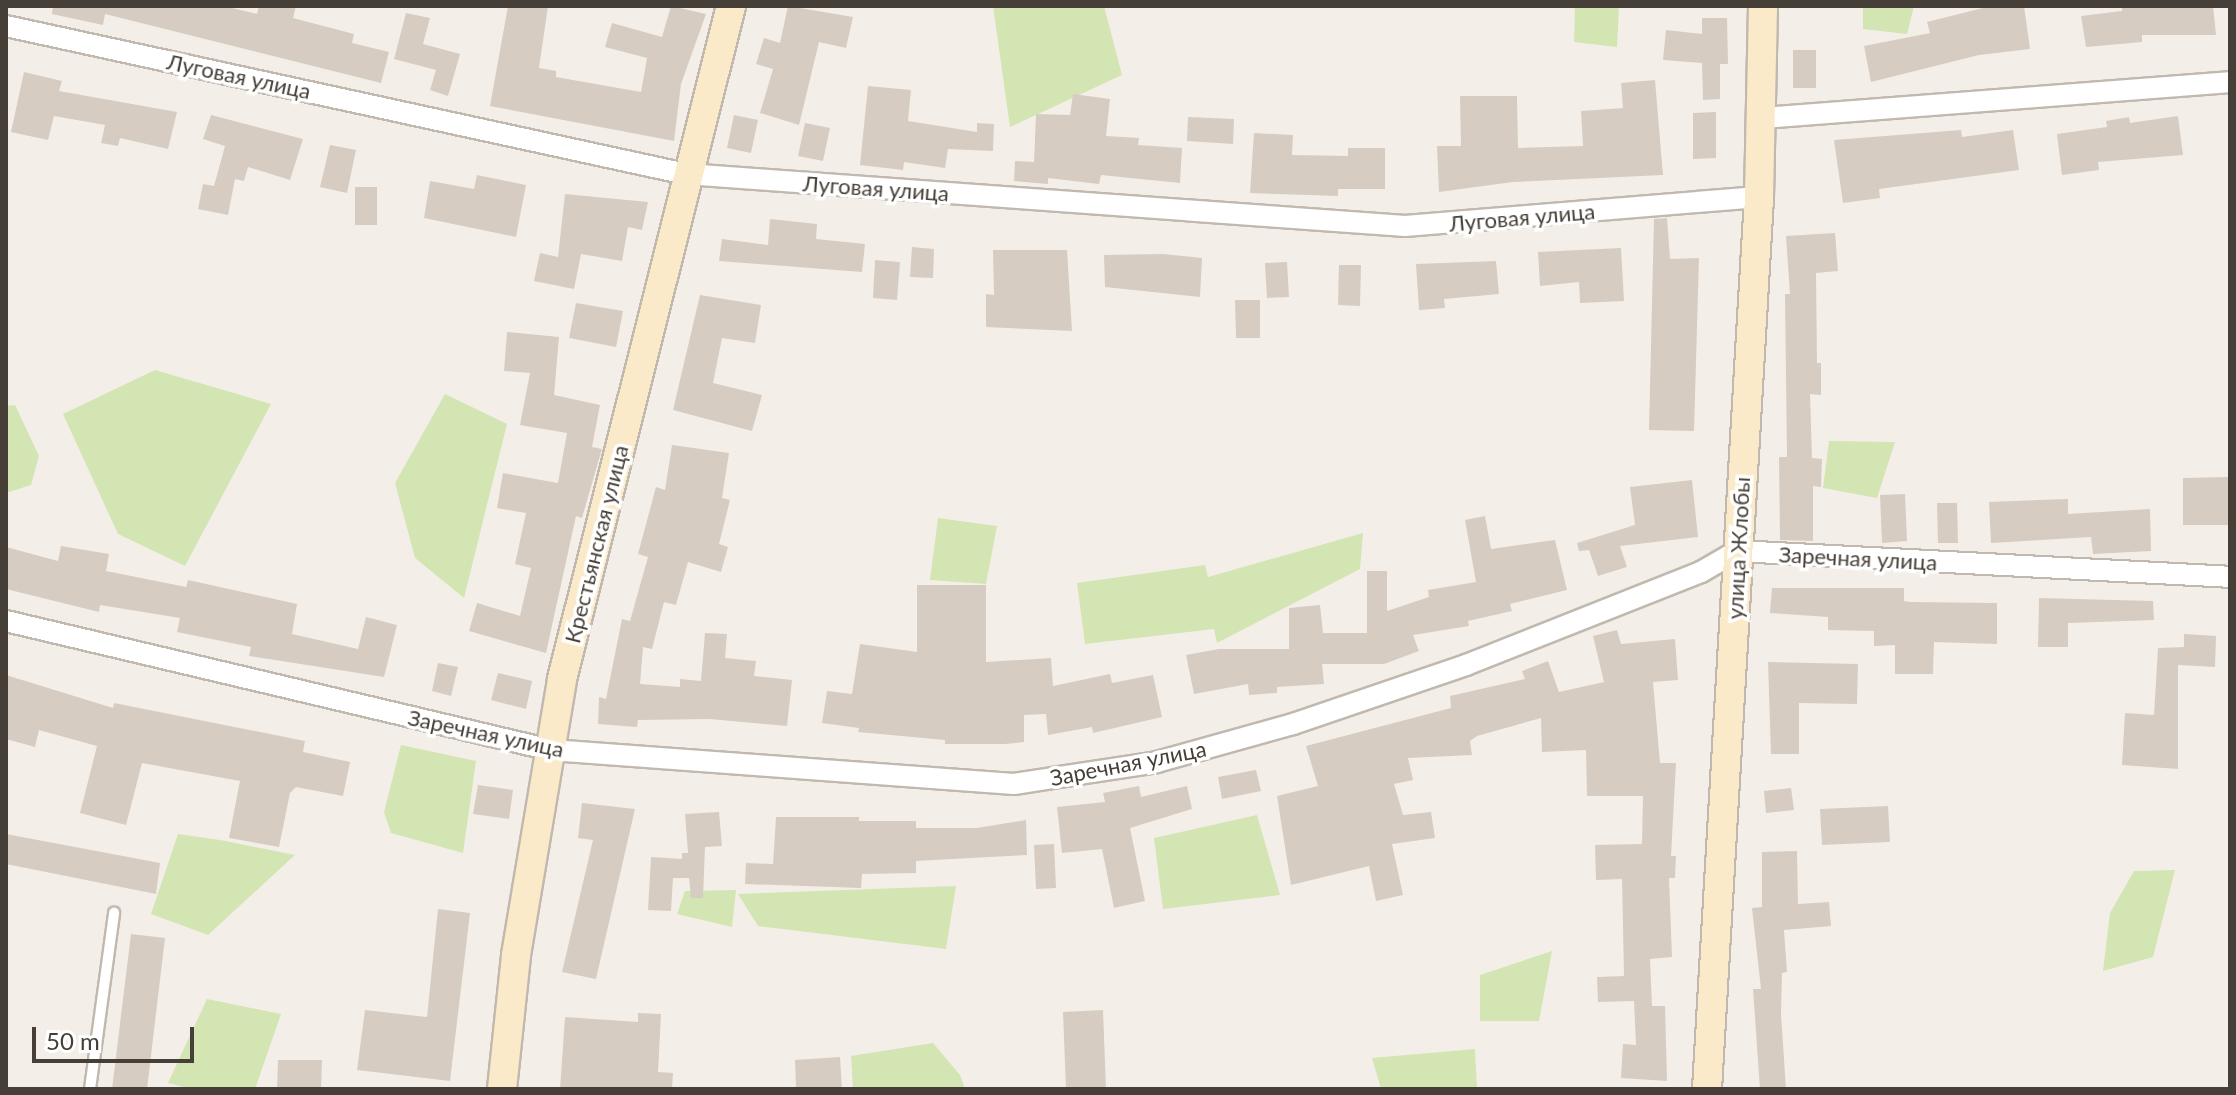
<!DOCTYPE html>
<html>
<head>
<meta charset="utf-8">
<style>
  body { margin:0 }
  #map { position:relative; width:2236px; height:1095px; overflow:hidden; background:#f3efe8; font-family:Lato,sans-serif }
  div>[style] { position:absolute }
  .green>* { inset:0; background:#d3e5b3 }
  .building>* { inset:0; background:#d7ccc1 }
  .roads { filter:drop-shadow(2px 0 #c1b8ae) drop-shadow(-2px 0 #c1b8ae) drop-shadow(0 2px #c1b8ae) drop-shadow(0 -2px #c1b8ae) }
  .lane>* { height:10px; margin:-5px; padding:0 5px; transform-origin:5px; border-radius:5px; background:#fff }
  .street>* { height:20px; margin:-10px; padding:0 10px; transform-origin:10px; border-radius:10px; background:#fff }
  .secondary>* { height:28px; margin:-14px; padding:0 14px; transform-origin:14px; border-radius:14px; background:#fbeaca }
  span { translate:-50% -50%; white-space:nowrap; text-align:center; line-height:1.15; -webkit-text-stroke:7px #fff; paint-order:stroke }
  .street-label { font-size:22px; color:#463f37 }
  .frame { position:absolute; inset:0; border:8px solid #463f37; pointer-events:none }
  .scale { position:absolute; left:32px; top:1027px; width:162px; height:36px; box-sizing:border-box; border:4px solid #463f37; border-top:0; padding-left:10px; font-size:24px; line-height:28px; white-space:nowrap; color:#463f37; -webkit-text-stroke:6px #fff; paint-order:stroke }
</style>
</head>
<body>
<div id="map">
  <div class="green">
    <div style="clip-path:polygon(993px 6px,1104px 6px,1122px 75px,1010px 127px)"></div>
    <div style="clip-path:polygon(1575px 6px,1619px 6px,1617px 47px,1574px 42px)"></div>
    <div style="clip-path:polygon(1863px 6px,1914px 6px,1907px 34px,1863px 29px)"></div>
    <div style="clip-path:polygon(155px 370px,271px 404px,185px 566px,118px 534px,63px 414px)"></div>
    <div style="clip-path:polygon(445px 394px,507px 424px,464px 598px,415px 558px,395px 483px)"></div>
    <div style="clip-path:polygon(15px 405px,39px 456px,31px 485px,6px 493px,6px 406px)"></div>
    <div style="clip-path:polygon(1829px 441px,1895px 442px,1877px 498px,1823px 488px)"></div>
    <div style="clip-path:polygon(938px 518px,997px 526px,986px 584px,930px 580px)"></div>
    <div style="clip-path:polygon(1363px 533px,1360px 569px,1217px 643px,1214px 629px,1085px 644px,1077px 583px,1205px 565px,1208px 577px)"></div>
    <div style="clip-path:polygon(401px 745px,476px 761px,463px 853px,391px 833px,384px 812px)"></div>
    <div style="clip-path:polygon(1257px 815px,1280px 895px,1163px 909px,1154px 838px)"></div>
    <div style="clip-path:polygon(178px 834px,220px 840px,295px 855px,208px 935px,151px 914px)"></div>
    <div style="clip-path:polygon(2175px 870px,2153px 957px,2103px 971px,2110px 913px,2134px 871px)"></div>
    <div style="clip-path:polygon(956px 886px,946px 949px,758px 926px,738px 894px)"></div>
    <div style="clip-path:polygon(736px 890px,732px 927px,677px 914px,685px 891px)"></div>
    <div style="clip-path:polygon(1552px 951px,1539px 1021px,1480px 1021px,1480px 975px)"></div>
    <div style="clip-path:polygon(207px 999px,281px 1014px,255px 1089px,191px 1089px,168px 1083px)"></div>
    <div style="clip-path:polygon(933px 1043px,960px 1075px,965px 1089px,853px 1089px,851px 1056px)"></div>
    <div style="clip-path:polygon(1475px 1049px,1477px 1089px,1381px 1089px,1372px 1058px)"></div>
  </div>
  <div class="building">
    <div style="clip-path:polygon(53px 6px,224px 6px,257px 14px,259px 6px,296px 6px,293px 18px,354px 34px,352px 43px,389px 52px,381px 83px,105px 14px,103px 25px,52px 14px)"></div>
    <div style="clip-path:polygon(508px 6px,548px 6px,539px 68px,556px 71px,556px 77px,641px 92px,647px 58px,605px 47px,612px 23px,662px 37px,671px 6px,706px 14px,681px 84px,674px 141px,490px 106px)"></div>
    <div style="clip-path:polygon(788px 6px,853px 17px,846px 48px,819px 42px,799px 125px,760px 113px,773px 69px,756px 64px,764px 38px,780px 43px)"></div>
    <div style="clip-path:polygon(1991px 6px,2024px 6px,2030px 49px,1979px 55px,1871px 82px,1864px 46px,1930px 33px,1927px 22px)"></div>
    <div style="clip-path:polygon(2122px 6px,2213px 6px,2216px 35px,2142px 35px,2142px 42px,2086px 47px,2081px 16px,2122px 11px)"></div>
    <div style="clip-path:polygon(406px 13px,430px 18px,423px 44px,460px 54px,448px 96px,430px 90px,436px 70px,394px 59px)"></div>
    <div style="clip-path:polygon(1702px 18px,1727px 18px,1728px 64px,1720px 64px,1720px 99px,1703px 100px,1702px 63px,1663px 60px,1666px 30px,1702px 34px)"></div>
    <div style="clip-path:polygon(1793px 50px,1816px 50px,1816px 88px,1793px 88px)"></div>
    <div style="clip-path:polygon(24px 72px,62px 81px,59px 91px,177px 112px,168px 149px,120px 138px,118px 146px,101px 143px,105px 125px,54px 116px,48px 140px,11px 132px)"></div>
    <div style="clip-path:polygon(1655px 80px,1663px 175px,1513px 182px,1439px 192px,1437px 146px,1461px 146px,1460px 96px,1517px 96px,1518px 148px,1583px 146px,1581px 111px,1623px 108px,1621px 83px)"></div>
    <div style="clip-path:polygon(868px 86px,911px 90px,908px 121px,977px 132px,977px 123px,994px 124px,993px 151px,948px 149px,945px 168px,904px 162px,903px 170px,860px 165px)"></div>
    <div style="clip-path:polygon(1073px 94px,1110px 99px,1106px 136px,1139px 138px,1138px 145px,1182px 148px,1180px 183px,1101px 175px,1099px 184px,1048px 178px,1048px 184px,1014px 181px,1015px 161px,1034px 162px,1036px 114px,1070px 115px)"></div>
    <div style="clip-path:polygon(1716px 112px,1716px 158px,1693px 159px,1693px 113px)"></div>
    <div style="clip-path:polygon(211px 115px,303px 139px,290px 180px,248px 167px,244px 181px,235px 179px,228px 215px,198px 209px,203px 184px,214px 186px,225px 146px,203px 139px)"></div>
    <div style="clip-path:polygon(734px 115px,758px 120px,751px 153px,727px 148px)"></div>
    <div style="clip-path:polygon(2178px 116px,2183px 155px,2098px 162px,2099px 170px,2062px 175px,2057px 134px,2107px 127px,2106px 121px,2129px 117px,2130px 123px)"></div>
    <div style="clip-path:polygon(1188px 117px,1234px 119px,1233px 144px,1187px 141px)"></div>
    <div style="clip-path:polygon(805px 123px,830px 128px,823px 161px,798px 156px)"></div>
    <div style="clip-path:polygon(1961px 130px,1962px 137px,2013px 130px,2019px 170px,1879px 189px,1880px 198px,1843px 203px,1834px 140px)"></div>
    <div style="clip-path:polygon(1254px 133px,1293px 135px,1292px 155px,1348px 156px,1348px 148px,1385px 148px,1385px 189px,1338px 189px,1338px 196px,1250px 193px)"></div>
    <div style="clip-path:polygon(330px 145px,356px 150px,347px 193px,320px 187px)"></div>
    <div style="clip-path:polygon(477px 175px,526px 185px,516px 237px,424px 218px,430px 181px,474px 189px)"></div>
    <div style="clip-path:polygon(355px 187px,377px 187px,377px 225px,355px 225px)"></div>
    <div style="clip-path:polygon(565px 194px,648px 202px,642px 230px,628px 227px,622px 261px,581px 254px,574px 289px,534px 281px,540px 253px,558px 257px)"></div>
    <div style="clip-path:polygon(1667px 218px,1670px 259px,1699px 258px,1694px 431px,1649px 430px,1654px 219px)"></div>
    <div style="clip-path:polygon(770px 219px,817px 224px,816px 239px,865px 244px,862px 272px,719px 261px,722px 239px,768px 245px)"></div>
    <div style="clip-path:polygon(1835px 233px,1838px 271px,1816px 273px,1817px 363px,1821px 363px,1821px 395px,1810px 394px,1812px 458px,1822px 459px,1821px 487px,1813px 486px,1813px 541px,1780px 540px,1779px 457px,1787px 457px,1785px 294px,1790px 294px,1786px 236px)"></div>
    <div style="clip-path:polygon(912px 247px,934px 249px,933px 278px,910px 277px)"></div>
    <div style="clip-path:polygon(1621px 248px,1624px 301px,1580px 303px,1579px 282px,1540px 286px,1538px 252px)"></div>
    <div style="clip-path:polygon(993px 250px,1067px 250px,1072px 331px,986px 327px,986px 294px,994px 295px)"></div>
    <div style="clip-path:polygon(1163px 254px,1202px 258px,1200px 297px,1105px 287px,1104px 255px)"></div>
    <div style="clip-path:polygon(875px 260px,900px 262px,897px 300px,873px 298px)"></div>
    <div style="clip-path:polygon(1496px 261px,1499px 294px,1444px 299px,1445px 308px,1419px 310px,1416px 264px)"></div>
    <div style="clip-path:polygon(1287px 262px,1289px 297px,1267px 298px,1265px 263px)"></div>
    <div style="clip-path:polygon(1339px 265px,1361px 265px,1360px 306px,1338px 305px)"></div>
    <div style="clip-path:polygon(700px 295px,761px 305px,755px 343px,722px 338px,713px 383px,762px 395px,752px 431px,673px 410px)"></div>
    <div style="clip-path:polygon(1235px 300px,1260px 300px,1260px 338px,1236px 338px)"></div>
    <div style="clip-path:polygon(576px 303px,623px 311px,616px 347px,569px 338px)"></div>
    <div style="clip-path:polygon(507px 332px,559px 337px,554px 395px,600px 405px,592px 447px,602px 449px,582px 518px,576px 516px,546px 653px,469px 631px,477px 603px,520px 616px,531px 568px,515px 564px,526px 513px,497px 508px,503px 473px,558px 483px,567px 433px,520px 425px,530px 373px,504px 371px)"></div>
    <div style="clip-path:polygon(672px 445px,729px 453px,722px 498px,730px 500px,719px 544px,728px 547px,721px 572px,688px 562px,676px 605px,664px 602px,652px 649px,643px 647px,640px 684px,680px 687px,680px 679px,701px 681px,705px 633px,727px 634px,725px 658px,756px 661px,754px 676px,792px 680px,787px 726px,710px 719px,638px 720px,637px 727px,598px 724px,599px 697px,606px 699px,622px 619px,630px 621px,648px 557px,638px 554px,656px 487px,665px 490px)"></div>
    <div style="clip-path:polygon(2229px 477px,2229px 525px,2183px 525px,2183px 478px)"></div>
    <div style="clip-path:polygon(1692px 480px,1698px 537px,1620px 546px,1627px 567px,1598px 576px,1589px 550px,1579px 551px,1577px 543px,1635px 525px,1630px 487px)"></div>
    <div style="clip-path:polygon(1905px 494px,1907px 541px,1882px 543px,1880px 495px)"></div>
    <div style="clip-path:polygon(2068px 499px,2068px 514px,2150px 509px,2151px 551px,2093px 554px,2091px 537px,1991px 543px,1989px 502px)"></div>
    <div style="clip-path:polygon(1937px 503px,1957px 503px,1958px 543px,1938px 543px)"></div>
    <div style="clip-path:polygon(1485px 516px,1491px 549px,1555px 540px,1567px 590px,1510px 604px,1512px 611px,1468px 621px,1469px 626px,1413px 635px,1419px 651px,1384px 664px,1322px 664px,1324px 684px,1277px 687px,1277px 693px,1249px 695px,1248px 684px,1194px 694px,1186px 655px,1219px 649px,1289px 649px,1289px 608px,1320px 605px,1323px 633px,1367px 633px,1367px 571px,1387px 571px,1387px 611px,1429px 597px,1428px 590px,1476px 582px,1465px 520px)"></div>
    <div style="clip-path:polygon(61px 546px,109px 554px,106px 571px,186px 587px,188px 580px,297px 604px,292px 634px,358px 649px,366px 617px,397px 625px,384px 677px,249px 656px,251px 647px,177px 632px,180px 618px,100px 605px,99px 612px,6px 589px,6px 547px,58px 561px)"></div>
    <div style="clip-path:polygon(917px 585px,986px 585px,986px 662px,1051px 658px,1053px 686px,1110px 674px,1112px 683px,1153px 675px,1162px 717px,1093px 733px,1092px 727px,1048px 735px,1046px 714px,1024px 715px,1024px 742px,1005px 744px,945px 744px,945px 740px,858px 732px,859px 728px,822px 723px,827px 691px,852px 694px,860px 644px,917px 652px)"></div>
    <div style="clip-path:polygon(1772px 588px,1904px 588px,1904px 601px,1910px 602px,1997px 603px,1997px 644px,1934px 642px,1933px 674px,1895px 674px,1895px 645px,1874px 646px,1874px 631px,1828px 630px,1828px 617px,1770px 613px)"></div>
    <div style="clip-path:polygon(2039px 598px,2153px 601px,2154px 620px,2068px 623px,2068px 647px,2038px 647px)"></div>
    <div style="clip-path:polygon(1617px 630px,1621px 644px,1675px 639px,1678px 680px,1653px 682px,1660px 763px,1676px 763px,1671px 856px,1676px 856px,1675px 878px,1669px 878px,1672px 957px,1650px 959px,1652px 1006px,1665px 1006px,1667px 1081px,1621px 1078px,1623px 1044px,1636px 1045px,1634px 1001px,1598px 1002px,1597px 977px,1624px 976px,1622px 879px,1596px 880px,1595px 845px,1642px 844px,1643px 796px,1587px 796px,1586px 750px,1542px 752px,1541px 718px,1477px 736px,1470px 741px,1472px 755px,1408px 758px,1413px 780px,1394px 784px,1403px 815px,1431px 812px,1435px 838px,1392px 844px,1403px 895px,1376px 901px,1369px 866px,1291px 885px,1277px 796px,1318px 786px,1306px 746px,1451px 708px,1450px 696px,1525px 679px,1522px 671px,1548px 661px,1559px 692px,1604px 682px,1593px 636px)"></div>
    <div style="clip-path:polygon(2184px 634px,2216px 636px,2215px 667px,2178px 665px,2178px 769px,2122px 765px,2125px 713px,2154px 715px,2158px 648px,2184px 647px)"></div>
    <div style="clip-path:polygon(1768px 662px,1858px 664px,1857px 704px,1799px 703px,1799px 754px,1771px 754px)"></div>
    <div style="clip-path:polygon(438px 663px,458px 667px,451px 696px,432px 691px)"></div>
    <div style="clip-path:polygon(498px 673px,532px 681px,526px 709px,491px 700px)"></div>
    <div style="clip-path:polygon(6px 675px,113px 708px,114px 703px,305px 741px,303px 752px,350px 762px,343px 796px,296px 787px,290px 793px,279px 847px,229px 838px,240px 781px,142px 763px,126px 825px,80px 813px,97px 746px,39px 730px,35px 747px,6px 739px)"></div>
    <div style="clip-path:polygon(1256px 770px,1261px 791px,1222px 799px,1218px 777px)"></div>
    <div style="clip-path:polygon(478px 785px,513px 790px,509px 819px,473px 814px)"></div>
    <div style="clip-path:polygon(1139px 786px,1141px 797px,1187px 786px,1192px 809px,1130px 828px,1145px 901px,1114px 908px,1102px 849px,1062px 853px,1057px 807px,1105px 802px,1103px 793px)"></div>
    <div style="clip-path:polygon(1791px 788px,1794px 810px,1766px 813px,1764px 791px)"></div>
    <div style="clip-path:polygon(582px 803px,635px 809px,596px 979px,562px 972px,593px 840px,578px 838px)"></div>
    <div style="clip-path:polygon(1888px 806px,1890px 842px,1822px 845px,1820px 809px)"></div>
    <div style="clip-path:polygon(719px 812px,722px 846px,705px 847px,703px 898px,691px 898px,689px 878px,673px 878px,671px 911px,648px 910px,651px 857px,682px 859px,682px 853px,688px 853px,685px 814px)"></div>
    <div style="clip-path:polygon(776px 817px,859px 817px,859px 821px,916px 821px,916px 828px,977px 828px,1026px 820px,1027px 855px,916px 861px,916px 873px,862px 874px,861px 888px,745px 884px,746px 863px,773px 864px)"></div>
    <div style="clip-path:polygon(6px 834px,160px 863px,156px 894px,6px 864px)"></div>
    <div style="clip-path:polygon(1054px 844px,1056px 888px,1036px 889px,1034px 845px)"></div>
    <div style="clip-path:polygon(1797px 851px,1798px 904px,1829px 902px,1831px 926px,1784px 930px,1787px 972px,1782px 973px,1781px 1014px,1786px 1089px,1760px 1089px,1753px 989px,1761px 989px,1752px 908px,1762px 907px,1762px 852px)"></div>
    <div style="clip-path:polygon(438px 909px,470px 913px,450px 1081px,357px 1070px,365px 1010px,427px 1017px)"></div>
    <div style="clip-path:polygon(131px 934px,165px 938px,147px 1089px,112px 1089px)"></div>
    <div style="clip-path:polygon(1103px 1010px,1106px 1089px,1066px 1089px,1063px 1012px)"></div>
    <div style="clip-path:polygon(638px 1013px,661px 1014px,658px 1072px,673px 1073px,672px 1089px,560px 1089px,565px 1017px,638px 1022px)"></div>
    <div style="clip-path:polygon(840px 1057px,842px 1089px,796px 1089px,795px 1060px)"></div>
    <div style="clip-path:polygon(278px 1060px,322px 1060px,321px 1089px,277px 1089px)"></div>
  </div>
  <div class="roads">
    <div class="lane">
      <div style="left:90px;top:1089px;width:178px;rotate:-82.2deg"></div>
    </div>
    <div class="street">
      <div style="left:6px;top:26px;width:696px;rotate:12.28deg"></div>
      <div style="left:686px;top:174px;width:721px;rotate:4.14deg"></div>
      <div style="left:1405px;top:226px;width:355px;rotate:-4.7deg"></div>
      <div style="left:1763px;top:118px;width:468px;rotate:-4.4deg"></div>
      <div style="left:6px;top:621px;width:560px;rotate:13.32deg"></div>
      <div style="left:551px;top:750px;width:464px;rotate:4.2deg"></div>
      <div style="left:1014px;top:784px;width:145px;rotate:-8.7deg"></div>
      <div style="left:1157px;top:762px;width:141px;rotate:-15.6deg"></div>
      <div style="left:1293px;top:724px;width:183px;rotate:-18.8deg"></div>
      <div style="left:1466px;top:665px;width:253px;rotate:-21.6deg"></div>
      <div style="left:1701px;top:572px;width:42px;rotate:-30.3deg"></div>
      <div style="left:1737px;top:551px;width:494px;rotate:3deg"></div>
    </div>
    <div class="secondary">
      <div style="left:502px;top:1089px;width:135px;rotate:-84deg"></div>
      <div style="left:516px;top:955px;width:280px;rotate:-80.5deg"></div>
      <div style="left:562px;top:679px;width:694px;rotate:-75.9deg"></div>
      <div style="left:1707px;top:1089px;width:894px;rotate:-86.66deg"></div>
      <div style="left:1759px;top:197px;width:191px;rotate:-88.8deg"></div>
    </div>
  </div>
  <div class="street-label">
    <span style="left:239px;top:76px;rotate:12deg">Луговая улица</span>
    <span style="left:876px;top:188px;rotate:4deg">Луговая улица</span>
    <span style="left:1522px;top:217px;rotate:-5deg">Луговая улица</span>
    <span style="left:596px;top:544px;rotate:-76deg">Крестьянская улица</span>
    <span style="left:1738px;top:548px;rotate:-87deg">улица Жлобы</span>
    <span style="left:1858px;top:558px;rotate:3deg">Заречная улица</span>
    <span style="left:486px;top:733px;rotate:12deg">Заречная улица</span>
    <span style="left:1128px;top:763px;rotate:-11deg">Заречная улица</span>
  </div>
  <div class="frame"></div>
  <div class="scale">50 m</div>
</div>
</body>
</html>
